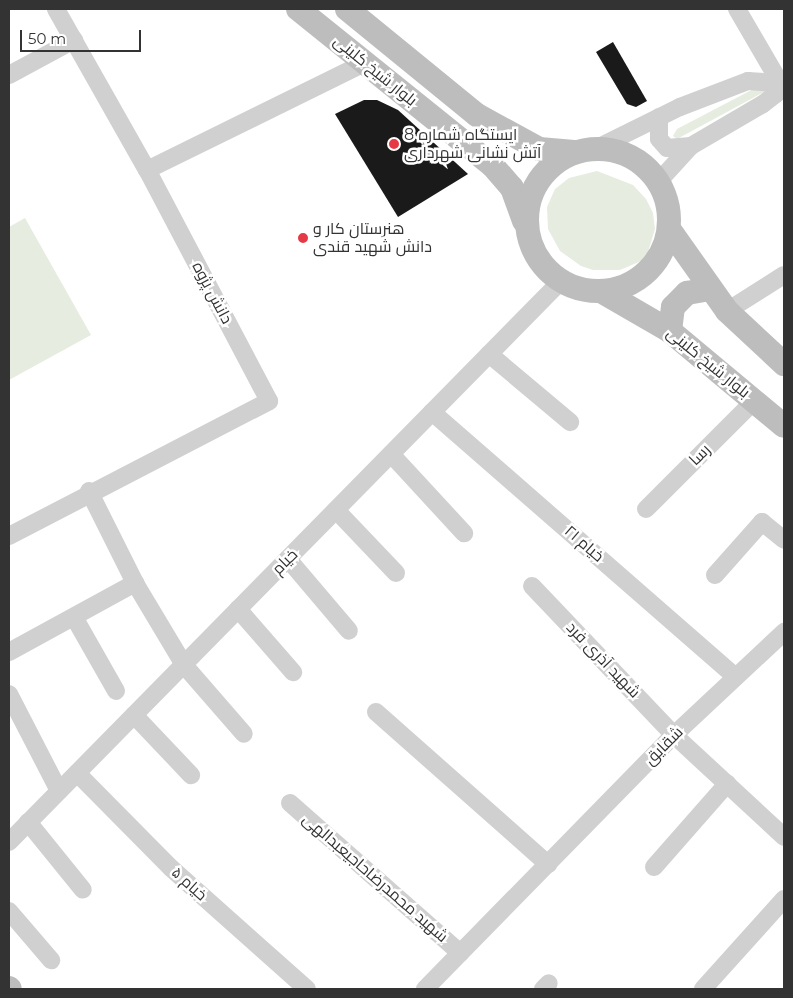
<!DOCTYPE html>
<html>
<head>
<meta charset="utf-8">
<style>
  body { margin:0 }
  #map { position:relative; width:793px; height:998px; overflow:hidden; background:#fff; font-family:Montserrat,Cairo,sans-serif }
  div>[style] { position:absolute }
  .green>* { inset:0; background:#e6ecdf }
  .building>* { inset:0; background:#1a1a1a }
  .street>* { height:18px; margin:-9px; padding:0 9px; transform-origin:9px; border-radius:9px; background:#d0d0d0 }
  .secondary>* { height:24px; margin:-12px; padding:0 12px; transform-origin:12px; border-radius:12px; background:#bdbdbd }
  .secondary>.ring { margin:-12px; padding:0; box-sizing:content-box; background:none; border:24px solid #bdbdbd; border-radius:50% }
  .dots>* { width:14px; height:14px; translate:-50% -50%; box-sizing:border-box; border:2px solid #fff; border-radius:50% }
  span { translate:-50% -50%; white-space:nowrap; text-align:center; line-height:1.15; -webkit-text-stroke:5px #fff; paint-order:stroke }
  .street-label { font-size:16px; color:#333 }
  .poi-label { font-size:16px; color:#333 }
  .left { translate:0 -50%; text-align:left }
  .frame { position:absolute; inset:0; border:10px solid #333; pointer-events:none }
  .scale { position:absolute; left:20px; top:30px; width:121px; height:22px; box-sizing:border-box; border:2px solid #333; border-top:0; padding-left:6px; font-size:15px; line-height:18px; white-space:nowrap; color:#333; -webkit-text-stroke:4px #fff; paint-order:stroke }
</style>
</head>
<body>
<div id="map">
  <div class="green">
    <div style="clip-path:polygon(765px 83px,766px 91px,677px 139px,673px 136px,677px 129px)"></div>
    <div style="clip-path:polygon(597px 171px,633px 185px,646px 199px,653px 213px,655px 229px,648px 252px,641px 261px,620px 270px,593px 270px,581px 266px,560px 251px,548px 229px,547px 207px,555px 189px,569px 178px)"></div>
    <div style="clip-path:polygon(25px 218px,91px 335px,9px 380px,9px 227px)"></div>
  </div>
  <div class="building">
    <div style="clip-path:polygon(613px 42px,647px 101px,636px 107px,627px 104px,596px 52px)"></div>
    <div style="clip-path:polygon(364px 100px,377px 100px,398px 110px,468px 174px,398px 217px,335px 114px)"></div>
  </div>
  <div class="street">
    <div style="left:737px;top:9px;width:86px;rotate:59.8deg"></div>
    <div style="left:9px;top:75px;width:74px;rotate:-28.3deg"></div>
    <div style="left:659px;top:117px;width:22px;rotate:90deg"></div>
    <div style="left:659px;top:139px;width:12px;rotate:48deg"></div>
    <div style="left:667px;top:148px;width:24px;rotate:-5deg"></div>
    <div style="left:597px;top:148px;width:93px;rotate:-26.3deg"></div>
    <div style="left:680px;top:107px;width:73px;rotate:-20.9deg"></div>
    <div style="left:748px;top:81px;width:32px;rotate:4deg"></div>
    <div style="left:147px;top:170px;width:242px;rotate:-26.2deg"></div>
    <div style="left:659px;top:181px;width:47px;rotate:-47.6deg"></div>
    <div style="left:691px;top:146px;width:83px;rotate:-30.3deg"></div>
    <div style="left:763px;top:104px;width:16px;rotate:-38deg"></div>
    <div style="left:776px;top:94px;width:12px;rotate:-70deg"></div>
    <div style="left:727px;top:311px;width:67px;rotate:-32.3deg"></div>
    <div style="left:489px;top:354px;width:106px;rotate:40deg"></div>
    <div style="left:432px;top:412px;width:403px;rotate:41.1deg"></div>
    <div style="left:391px;top:454px;width:108px;rotate:47.3deg"></div>
    <div style="left:89px;top:491px;width:103px;rotate:63.4deg"></div>
    <div style="left:135px;top:583px;width:96px;rotate:59.1deg"></div>
    <div style="left:184px;top:665px;width:91px;rotate:49deg"></div>
    <div style="left:646px;top:509px;width:153px;rotate:-45deg"></div>
    <div style="left:336px;top:510px;width:87px;rotate:46.4deg"></div>
    <div style="left:9px;top:536px;width:293px;rotate:-27.4deg"></div>
    <div style="left:269px;top:401px;width:261px;rotate:-117.8deg"></div>
    <div style="left:147px;top:170px;width:185px;rotate:-119.5deg"></div>
    <div style="left:288px;top:559px;width:94px;rotate:49.7deg"></div>
    <div style="left:715px;top:575px;width:71px;rotate:-48.4deg"></div>
    <div style="left:762px;top:522px;width:28px;rotate:39deg"></div>
    <div style="left:532px;top:586px;width:206px;rotate:46.4deg"></div>
    <div style="left:674px;top:735px;width:150px;rotate:42.8deg"></div>
    <div style="left:238px;top:609px;width:84px;rotate:48.9deg"></div>
    <div style="left:74px;top:617px;width:85px;rotate:60.4deg"></div>
    <div style="left:9px;top:652px;width:144px;rotate:-28.7deg"></div>
    <div style="left:9px;top:694px;width:109px;rotate:62.7deg"></div>
    <div style="left:376px;top:712px;width:230px;rotate:41.5deg"></div>
    <div style="left:134px;top:715px;width:83px;rotate:46.5deg"></div>
    <div style="left:77px;top:773px;width:134px;rotate:45.3deg"></div>
    <div style="left:171px;top:868px;width:182px;rotate:41.7deg"></div>
    <div style="left:290px;top:803px;width:227px;rotate:41.4deg"></div>
    <div style="left:28px;top:822px;width:87px;rotate:51deg"></div>
    <div style="left:9px;top:842px;width:787px;rotate:-45.46deg"></div>
    <div style="left:654px;top:867px;width:111px;rotate:-48.7deg"></div>
    <div style="left:9px;top:911px;width:65px;rotate:49.4deg"></div>
    <div style="left:425px;top:989px;width:356px;rotate:-45.6deg"></div>
    <div style="left:674px;top:735px;width:151px;rotate:-43.1deg"></div>
    <div style="left:543px;top:989px;width:8px;rotate:-45deg"></div>
    <div style="left:703px;top:989px;width:121px;rotate:-48deg"></div>
  </div>
  <div class="secondary">
    <div style="left:298px;top:9px;width:249px;rotate:38.8deg"></div>
    <div style="left:492px;top:165px;width:30px;rotate:49deg"></div>
    <div style="left:512px;top:188px;width:35px;rotate:70deg"></div>
    <div style="left:347px;top:9px;width:168px;rotate:39.2deg"></div>
    <div style="left:477px;top:115px;width:71px;rotate:28.7deg"></div>
    <div style="left:539px;top:149px;width:35px;rotate:5deg"></div>
    <div class="ring" style="left:527px;top:149px;width:118px;height:118px"></div>
    <div style="left:669px;top:229px;width:100px;rotate:54.7deg"></div>
    <div style="left:727px;top:311px;width:78px;rotate:42.9deg"></div>
    <div style="left:601px;top:291px;width:80px;rotate:30.1deg"></div>
    <div style="left:670px;top:331px;width:148px;rotate:39.8deg"></div>
    <div style="left:670px;top:331px;width:24px;rotate:-83deg"></div>
    <div style="left:673px;top:307px;width:20px;rotate:-45deg"></div>
    <div style="left:687px;top:293px;width:22px;rotate:-10deg"></div>
    <div style="left:9px;top:988px;width:1px;rotate:45deg"></div>
  </div>
  <div class="dots">
    <div style="left:394px;top:144px;background:#e63946"></div>
    <div style="left:303px;top:238px;background:#e63946"></div>
  </div>
  <div class="street-label">
    <span style="left:375px;top:71px;rotate:39deg">بلوار شیخ کلینی</span>
    <span style="left:212px;top:293px;rotate:62deg">دانش پژوه</span>
    <span style="left:708px;top:363px;rotate:39deg">بلوار شیخ کلینی</span>
    <span style="left:700px;top:455px;rotate:-45deg">رسا</span>
    <span style="left:584px;top:544px;rotate:41deg">خیام ۲۱</span>
    <span style="left:285px;top:562px;rotate:-45deg">خیام</span>
    <span style="left:603px;top:660px;rotate:46deg">شهید آذری فرد</span>
    <span style="left:664px;top:746px;rotate:-45deg">شقایق</span>
    <span style="left:375px;top:878px;rotate:41deg">شهید محمدرضاحاجیعبدالهی</span>
    <span style="left:189px;top:884px;rotate:42deg">خیام ۵</span>
  </div>
  <div class="poi-label">
    <span class="left" style="left:404px;top:144px">ایستگاه شماره 8<br>آتش نشانی شهرداری</span>
    <span class="left" style="left:313px;top:238px">هنرستان کار و<br>دانش شهید قندی</span>
  </div>
  <div class="frame"></div>
  <div class="scale">50 m</div>
</div>
</body>
</html>
